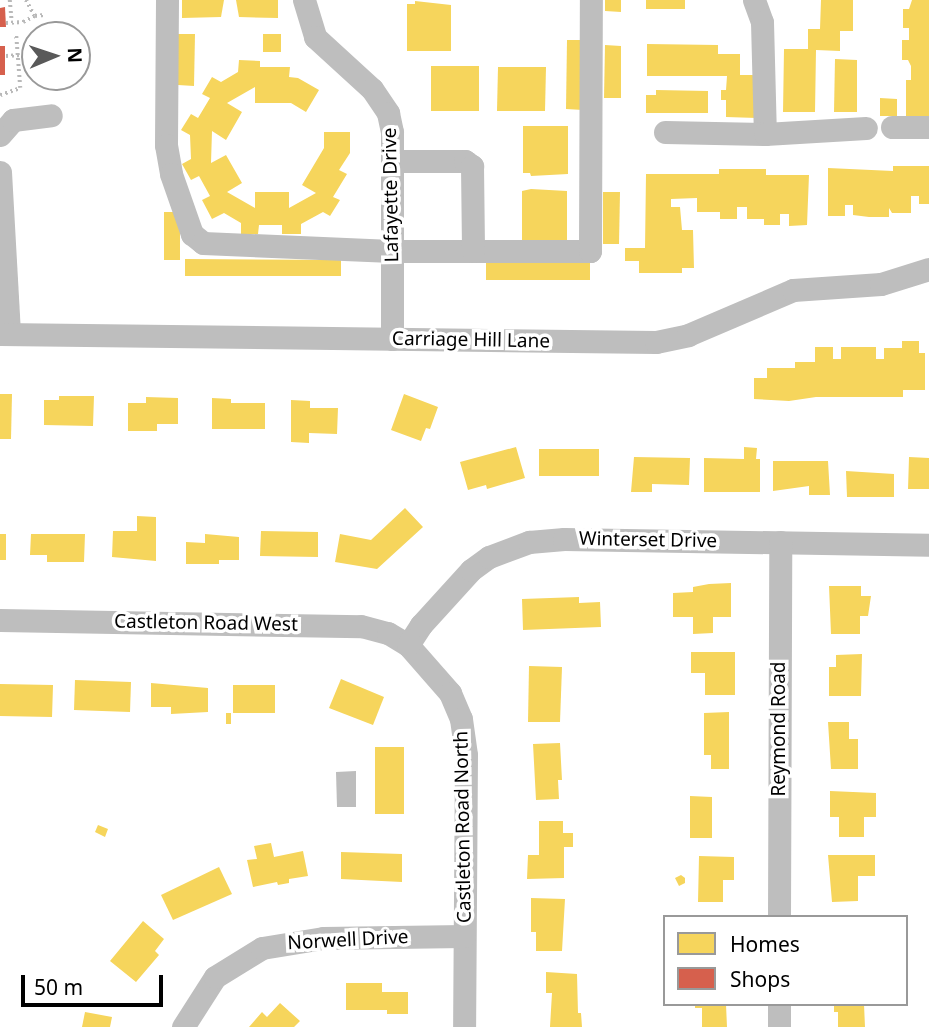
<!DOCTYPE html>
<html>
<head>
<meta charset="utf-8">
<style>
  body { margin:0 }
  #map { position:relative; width:929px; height:1027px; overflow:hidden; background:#fff; font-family:"Noto Sans",sans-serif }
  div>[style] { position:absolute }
  .water>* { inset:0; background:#bdbdbd }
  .homes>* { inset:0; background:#f6d55c }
  .shops>* { inset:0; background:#d6604d }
  .path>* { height:3.5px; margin-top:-1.75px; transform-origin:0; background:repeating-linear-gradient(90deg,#b9b9b9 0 2px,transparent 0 5.5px) }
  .minor>* { height:23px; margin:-11.5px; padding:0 11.5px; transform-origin:11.5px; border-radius:11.5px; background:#bebebe }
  span { translate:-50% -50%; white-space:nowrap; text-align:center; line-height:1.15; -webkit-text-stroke:7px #fff; paint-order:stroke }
  .street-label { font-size:19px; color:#000 }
  .legend { position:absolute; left:663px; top:915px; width:245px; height:91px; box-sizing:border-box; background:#fff; border:2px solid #999; margin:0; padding:9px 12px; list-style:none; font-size:21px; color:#000 }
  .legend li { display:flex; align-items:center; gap:14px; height:35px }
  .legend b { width:35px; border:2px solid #999 }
  .north { position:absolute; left:21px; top:21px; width:70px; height:70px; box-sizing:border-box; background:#fff; border:2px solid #999; border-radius:50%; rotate:88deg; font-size:19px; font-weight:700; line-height:28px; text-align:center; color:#000 }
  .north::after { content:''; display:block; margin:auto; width:24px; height:32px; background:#595959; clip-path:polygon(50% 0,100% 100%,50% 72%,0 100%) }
  .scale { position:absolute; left:21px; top:975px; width:142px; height:32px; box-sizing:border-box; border:4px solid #000; border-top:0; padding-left:9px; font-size:21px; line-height:24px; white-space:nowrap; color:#000; -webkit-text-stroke:5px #fff; paint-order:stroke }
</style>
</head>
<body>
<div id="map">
  <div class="water">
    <div style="clip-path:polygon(356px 771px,356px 807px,337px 807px,336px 772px)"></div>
  </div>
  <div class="homes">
    <div style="clip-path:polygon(182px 0,224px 0,221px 17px,182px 18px)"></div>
    <div style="clip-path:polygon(236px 0,278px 0,278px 18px,239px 17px)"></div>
    <div style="clip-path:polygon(605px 0,621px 0,621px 12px,605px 11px)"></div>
    <div style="clip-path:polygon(646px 0,685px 0,685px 9px,646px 9px)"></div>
    <div style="clip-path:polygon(821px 0,853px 0,853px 31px,840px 31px,840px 51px,816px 50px,815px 112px,783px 112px,784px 49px,808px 49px,808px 29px,820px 29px)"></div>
    <div style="clip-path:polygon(912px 0,929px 0,929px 116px,906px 116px,906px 80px,911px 80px,911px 66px,908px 60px,902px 60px,902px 40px,909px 40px,909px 28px,903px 28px,903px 9px,909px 9px)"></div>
    <div style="clip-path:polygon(415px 1px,451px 5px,451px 51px,407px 51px,407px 4px,415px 4px)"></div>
    <div style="clip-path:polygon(178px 34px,195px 34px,194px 86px,178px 85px)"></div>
    <div style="clip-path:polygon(263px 34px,281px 34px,281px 52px,263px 52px)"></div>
    <div style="clip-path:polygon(567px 40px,584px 40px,583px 110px,566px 109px)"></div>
    <div style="clip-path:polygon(647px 44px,718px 45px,718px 54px,740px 54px,740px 75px,758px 75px,757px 118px,726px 117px,726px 100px,721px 100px,721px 90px,726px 90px,727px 76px,647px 76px)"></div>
    <div style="clip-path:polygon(605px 45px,621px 46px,621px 98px,604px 98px)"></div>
    <div style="clip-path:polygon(835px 59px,857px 60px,857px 112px,834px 112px)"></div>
    <div style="clip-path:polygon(239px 60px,260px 61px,260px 67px,290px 67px,289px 77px,298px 78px,319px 90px,306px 112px,291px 103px,255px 103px,255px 87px,227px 103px,242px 112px,226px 140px,212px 131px,211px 163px,226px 155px,242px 183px,227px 192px,255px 208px,255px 192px,289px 192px,289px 208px,316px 193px,302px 185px,324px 148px,324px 132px,350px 132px,350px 153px,339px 170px,347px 174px,333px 197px,340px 200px,330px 216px,323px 212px,301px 224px,301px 234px,282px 234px,282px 225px,259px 225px,258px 234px,241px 234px,241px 223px,224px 213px,212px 219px,202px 200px,210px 196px,199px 176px,191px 180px,182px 164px,191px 159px,190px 135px,181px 130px,191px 114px,198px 118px,210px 98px,202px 94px,212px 77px,221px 82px,238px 72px)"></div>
    <div style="clip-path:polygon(431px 66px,479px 66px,479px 111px,431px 111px)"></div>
    <div style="clip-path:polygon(498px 67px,546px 67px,545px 111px,497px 111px)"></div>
    <div style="clip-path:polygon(656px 90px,708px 91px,708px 113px,646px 113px,646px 95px,656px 95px)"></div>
    <div style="clip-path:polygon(880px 98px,897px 99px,897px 116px,880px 116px)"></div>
    <div style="clip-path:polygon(523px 126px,568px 126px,568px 174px,531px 176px,530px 173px,523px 173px)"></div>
    <div style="clip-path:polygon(893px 166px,929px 166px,929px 204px,919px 204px,919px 196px,911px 196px,911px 213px,892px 213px,889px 208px,889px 217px,869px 217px,853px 215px,853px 205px,845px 205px,845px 216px,828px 216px,828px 168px,893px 171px)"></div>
    <div style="clip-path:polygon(719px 169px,766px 169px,766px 175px,809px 175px,807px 225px,789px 226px,789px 214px,780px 214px,780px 225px,764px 225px,764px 219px,747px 219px,747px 207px,737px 207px,737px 219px,720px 219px,720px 212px,697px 212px,697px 198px,671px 199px,671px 207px,680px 207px,682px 230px,693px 230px,694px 268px,682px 268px,682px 273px,639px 273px,639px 261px,625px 261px,625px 248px,645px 248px,646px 174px,719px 174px)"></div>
    <div style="clip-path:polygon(531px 189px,567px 191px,567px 240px,522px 240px,522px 191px)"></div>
    <div style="clip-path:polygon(603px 192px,620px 192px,619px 244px,603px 244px)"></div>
    <div style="clip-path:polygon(164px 212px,180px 212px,180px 260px,164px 260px)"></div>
    <div style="clip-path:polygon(185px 259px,341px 260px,341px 276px,185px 276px)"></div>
    <div style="clip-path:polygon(486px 263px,590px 263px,590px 280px,486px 280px)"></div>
    <div style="clip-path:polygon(902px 341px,919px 341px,919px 353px,925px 353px,925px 390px,903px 390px,903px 397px,816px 397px,789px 401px,754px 399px,754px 378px,767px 378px,767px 368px,795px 368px,795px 362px,815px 362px,815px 347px,833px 347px,833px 359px,841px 359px,841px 347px,876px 347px,876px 359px,884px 359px,884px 348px,902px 348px)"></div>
    <div style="clip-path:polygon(0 394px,12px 394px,11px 439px,0 439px)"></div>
    <div style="clip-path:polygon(404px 394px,438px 407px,430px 429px,426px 428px,421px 441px,391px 430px)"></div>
    <div style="clip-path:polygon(59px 396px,94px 396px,93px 426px,44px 425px,44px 400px,59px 400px)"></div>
    <div style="clip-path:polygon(146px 397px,178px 398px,178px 424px,157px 424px,157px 431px,128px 431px,128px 403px,146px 403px)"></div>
    <div style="clip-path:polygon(212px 398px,231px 399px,231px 403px,265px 403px,265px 429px,212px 429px)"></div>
    <div style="clip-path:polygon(291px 400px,310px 401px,310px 408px,338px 408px,337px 434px,309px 433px,309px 443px,291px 442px)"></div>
    <div style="clip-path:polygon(516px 447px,525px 478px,487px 489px,486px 485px,468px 490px,460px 462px)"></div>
    <div style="clip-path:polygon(744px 447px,757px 448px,756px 459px,760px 459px,760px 492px,704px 492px,704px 458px,744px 459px)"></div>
    <div style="clip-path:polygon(539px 449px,599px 449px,599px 476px,539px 476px)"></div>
    <div style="clip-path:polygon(634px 457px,690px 458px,689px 485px,652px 484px,652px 492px,631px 492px)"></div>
    <div style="clip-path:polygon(909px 457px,929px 458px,929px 489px,908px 489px)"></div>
    <div style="clip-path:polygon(773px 461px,828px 461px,830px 495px,809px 495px,809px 486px,773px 491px)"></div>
    <div style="clip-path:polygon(846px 471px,894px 474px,894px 497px,847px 497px)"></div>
    <div style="clip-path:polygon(405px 508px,423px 527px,377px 569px,335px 562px,340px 534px,371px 540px)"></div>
    <div style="clip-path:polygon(137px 516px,156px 517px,156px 561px,112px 557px,113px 531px,137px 531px)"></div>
    <div style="clip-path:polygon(261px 531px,318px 532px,318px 557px,260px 556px)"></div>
    <div style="clip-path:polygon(0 534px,6px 534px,6px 560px,0 560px)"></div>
    <div style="clip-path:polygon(31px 534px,85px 534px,84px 562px,47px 562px,47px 555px,30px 555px)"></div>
    <div style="clip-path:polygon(205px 534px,239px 537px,239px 560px,219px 560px,219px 564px,186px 564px,186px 542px,205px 543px)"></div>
    <div style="clip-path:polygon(731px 583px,731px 617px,713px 617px,713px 633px,693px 634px,693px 617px,673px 617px,673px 593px,693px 592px,693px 587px,709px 584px)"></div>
    <div style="clip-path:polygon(829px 586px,861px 586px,861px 596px,871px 596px,868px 616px,860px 616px,860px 634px,831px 634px)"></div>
    <div style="clip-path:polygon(579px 597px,579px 603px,600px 602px,601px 627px,523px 630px,522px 599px)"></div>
    <div style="clip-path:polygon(691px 652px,735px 652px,735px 695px,705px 695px,705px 673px,691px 673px)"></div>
    <div style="clip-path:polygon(862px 654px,861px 696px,829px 696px,829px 667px,836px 667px,836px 655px)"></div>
    <div style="clip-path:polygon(529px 666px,562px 667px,560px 722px,528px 722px)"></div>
    <div style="clip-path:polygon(341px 679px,384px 697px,373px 725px,329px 708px)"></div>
    <div style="clip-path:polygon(75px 680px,131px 682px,130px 712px,74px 710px)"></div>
    <div style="clip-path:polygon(151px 683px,208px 688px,208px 712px,171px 714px,171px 707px,151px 707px)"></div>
    <div style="clip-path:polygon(0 684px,53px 685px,52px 717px,0 716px)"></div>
    <div style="clip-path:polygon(233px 685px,275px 685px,275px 713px,233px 713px)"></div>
    <div style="clip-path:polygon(729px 712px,729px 769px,711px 769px,711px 755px,704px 755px,704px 713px)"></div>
    <div style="clip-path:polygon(226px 713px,231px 713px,231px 724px,226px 724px)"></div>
    <div style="clip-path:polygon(828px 722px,849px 722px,849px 739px,858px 739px,858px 769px,831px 769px)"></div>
    <div style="clip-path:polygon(560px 743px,562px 780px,558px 780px,559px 799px,536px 800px,533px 744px)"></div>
    <div style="clip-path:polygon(375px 747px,404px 747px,404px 814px,375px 814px)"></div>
    <div style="clip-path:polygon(830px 791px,876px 793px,876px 817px,864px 817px,864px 837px,839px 837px,839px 817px,830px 817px)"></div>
    <div style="clip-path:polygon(690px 796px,712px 797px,712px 838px,690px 838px)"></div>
    <div style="clip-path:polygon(539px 821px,563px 821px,563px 833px,573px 833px,573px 847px,564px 847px,564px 878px,527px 879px,528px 855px,539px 855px)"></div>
    <div style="clip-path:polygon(98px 825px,108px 829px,105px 837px,95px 832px)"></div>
    <div style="clip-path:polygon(271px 843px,274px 857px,303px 851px,308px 876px,289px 879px,289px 883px,278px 885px,277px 882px,253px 887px,247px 860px,257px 859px,254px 846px)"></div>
    <div style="clip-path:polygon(341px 852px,402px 854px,402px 882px,341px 879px)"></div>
    <div style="clip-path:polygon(828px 855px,875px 855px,875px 876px,858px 876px,858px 901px,832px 902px)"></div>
    <div style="clip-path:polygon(699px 856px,734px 857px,734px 880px,723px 880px,723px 902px,698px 902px)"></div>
    <div style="clip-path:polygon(219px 867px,232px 894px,173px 920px,161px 895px)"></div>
    <div style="clip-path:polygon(681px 875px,685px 878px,685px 883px,679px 886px,675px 878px)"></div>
    <div style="clip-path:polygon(531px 898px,565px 899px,562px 951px,536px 951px,536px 932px,531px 932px)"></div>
    <div style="clip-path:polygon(143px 921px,164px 939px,155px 951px,159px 955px,136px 982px,110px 961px)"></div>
    <div style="clip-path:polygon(546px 972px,577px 974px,578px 1013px,581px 1013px,582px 1027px,550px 1027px,552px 993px,546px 993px)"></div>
    <div style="clip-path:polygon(346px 983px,382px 983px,382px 992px,408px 992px,408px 1014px,387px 1014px,387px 1010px,346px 1010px)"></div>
    <div style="clip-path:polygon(280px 1003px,300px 1021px,294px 1027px,249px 1027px,262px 1012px,267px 1017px)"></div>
    <div style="clip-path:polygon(695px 1004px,726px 1004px,727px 1027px,702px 1027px,702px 1008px,695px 1008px)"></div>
    <div style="clip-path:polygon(834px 1004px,864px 1004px,865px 1027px,838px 1027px,838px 1012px,834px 1012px)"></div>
    <div style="clip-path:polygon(85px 1012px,112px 1017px,110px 1027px,82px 1027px)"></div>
  </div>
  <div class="shops">
    <div style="clip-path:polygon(5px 7px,6px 27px,0 27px,0 8px)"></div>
    <div style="clip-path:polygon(0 46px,5px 46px,5px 75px,0 75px)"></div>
  </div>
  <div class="path">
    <div style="left:10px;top:0;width:22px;rotate:85deg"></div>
    <div style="left:26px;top:0;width:18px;rotate:61deg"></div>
    <div style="left:35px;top:16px;width:9px;rotate:-6deg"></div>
    <div style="left:6px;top:23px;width:17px;rotate:-3deg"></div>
    <div style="left:23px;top:22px;width:13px;rotate:-27deg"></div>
    <div style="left:6px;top:56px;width:29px;rotate:-4deg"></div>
    <div style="left:0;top:95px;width:21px;rotate:-19deg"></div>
    <div style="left:20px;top:88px;width:52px;rotate:-94.4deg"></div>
  </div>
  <div class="minor">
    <div style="left:167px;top:0;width:145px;rotate:90.4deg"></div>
    <div style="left:166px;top:145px;width:29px;rotate:80deg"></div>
    <div style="left:171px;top:174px;width:64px;rotate:70.7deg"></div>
    <div style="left:192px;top:234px;width:14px;rotate:39deg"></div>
    <div style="left:203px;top:243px;width:189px;rotate:2.4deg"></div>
    <div style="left:392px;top:251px;width:198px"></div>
    <div style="left:590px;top:251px;width:251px;rotate:-89.8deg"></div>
    <div style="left:304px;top:0;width:39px;rotate:73deg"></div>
    <div style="left:315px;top:37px;width:77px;rotate:42.4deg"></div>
    <div style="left:372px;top:89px;width:29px;rotate:56deg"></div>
    <div style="left:388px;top:113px;width:19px;rotate:78deg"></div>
    <div style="left:392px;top:132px;width:207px;rotate:90deg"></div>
    <div style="left:754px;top:0;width:23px;rotate:70deg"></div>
    <div style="left:762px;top:22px;width:112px;rotate:88.5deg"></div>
    <div style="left:892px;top:127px;width:37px"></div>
    <div style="left:665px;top:132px;width:100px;rotate:1.1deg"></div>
    <div style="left:765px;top:134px;width:101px;rotate:-3.4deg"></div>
    <div style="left:0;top:135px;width:20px;rotate:-49deg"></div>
    <div style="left:13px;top:120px;width:38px;rotate:-7deg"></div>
    <div style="left:392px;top:161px;width:73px"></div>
    <div style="left:465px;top:161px;width:9px;rotate:36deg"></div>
    <div style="left:472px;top:166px;width:85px;rotate:89.3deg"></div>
    <div style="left:0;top:172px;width:162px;rotate:86.8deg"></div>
    <div style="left:0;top:334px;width:656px;rotate:0.7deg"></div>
    <div style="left:656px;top:342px;width:33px;rotate:-12deg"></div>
    <div style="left:688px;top:335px;width:114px;rotate:-23.2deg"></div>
    <div style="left:793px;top:290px;width:88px;rotate:-3.9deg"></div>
    <div style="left:881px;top:284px;width:50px;rotate:-17.4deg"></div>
    <div style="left:0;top:620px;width:361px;rotate:1deg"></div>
    <div style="left:361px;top:626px;width:28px;rotate:15deg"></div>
    <div style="left:388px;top:633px;width:23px;rotate:31deg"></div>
    <div style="left:408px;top:645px;width:64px;rotate:48.8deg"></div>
    <div style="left:450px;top:693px;width:28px;rotate:67deg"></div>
    <div style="left:461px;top:719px;width:36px;rotate:82deg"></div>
    <div style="left:466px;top:755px;width:272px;rotate:90.4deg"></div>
    <div style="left:408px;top:645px;width:24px;rotate:-57deg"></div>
    <div style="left:421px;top:625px;width:74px;rotate:-47.7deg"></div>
    <div style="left:471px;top:570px;width:22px;rotate:-36deg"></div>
    <div style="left:489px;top:557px;width:43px;rotate:-20.6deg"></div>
    <div style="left:529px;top:542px;width:35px;rotate:-5deg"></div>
    <div style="left:564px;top:539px;width:365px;rotate:0.9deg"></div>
    <div style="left:779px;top:917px;width:375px;rotate:-89.8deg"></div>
    <div style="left:183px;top:1027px;width:59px;rotate:-57.4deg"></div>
    <div style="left:215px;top:977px;width:55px;rotate:-31.7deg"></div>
    <div style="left:262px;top:948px;width:62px;rotate:-9.3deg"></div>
    <div style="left:323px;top:938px;width:141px;rotate:-0.8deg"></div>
    <div style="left:779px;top:1027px;width:23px;rotate:-90deg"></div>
  </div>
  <div class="street-label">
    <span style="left:391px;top:195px;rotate:-91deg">Lafayette Drive</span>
    <span style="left:471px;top:340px;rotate:1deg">Carriage Hill Lane</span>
    <span style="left:648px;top:540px;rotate:1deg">Winterset Drive</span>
    <span style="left:206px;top:623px;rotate:1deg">Castleton Road West</span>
    <span style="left:779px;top:729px;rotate:-90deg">Reymond Road</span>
    <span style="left:463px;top:827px;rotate:-91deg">Castleton Road North</span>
    <span style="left:348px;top:940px;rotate:-3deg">Norwell Drive</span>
  </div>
  <ul class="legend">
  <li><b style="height:19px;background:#f6d55c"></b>Homes</li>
  <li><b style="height:19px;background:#d6604d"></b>Shops</li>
  </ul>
  <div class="north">N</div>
  <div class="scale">50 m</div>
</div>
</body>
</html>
